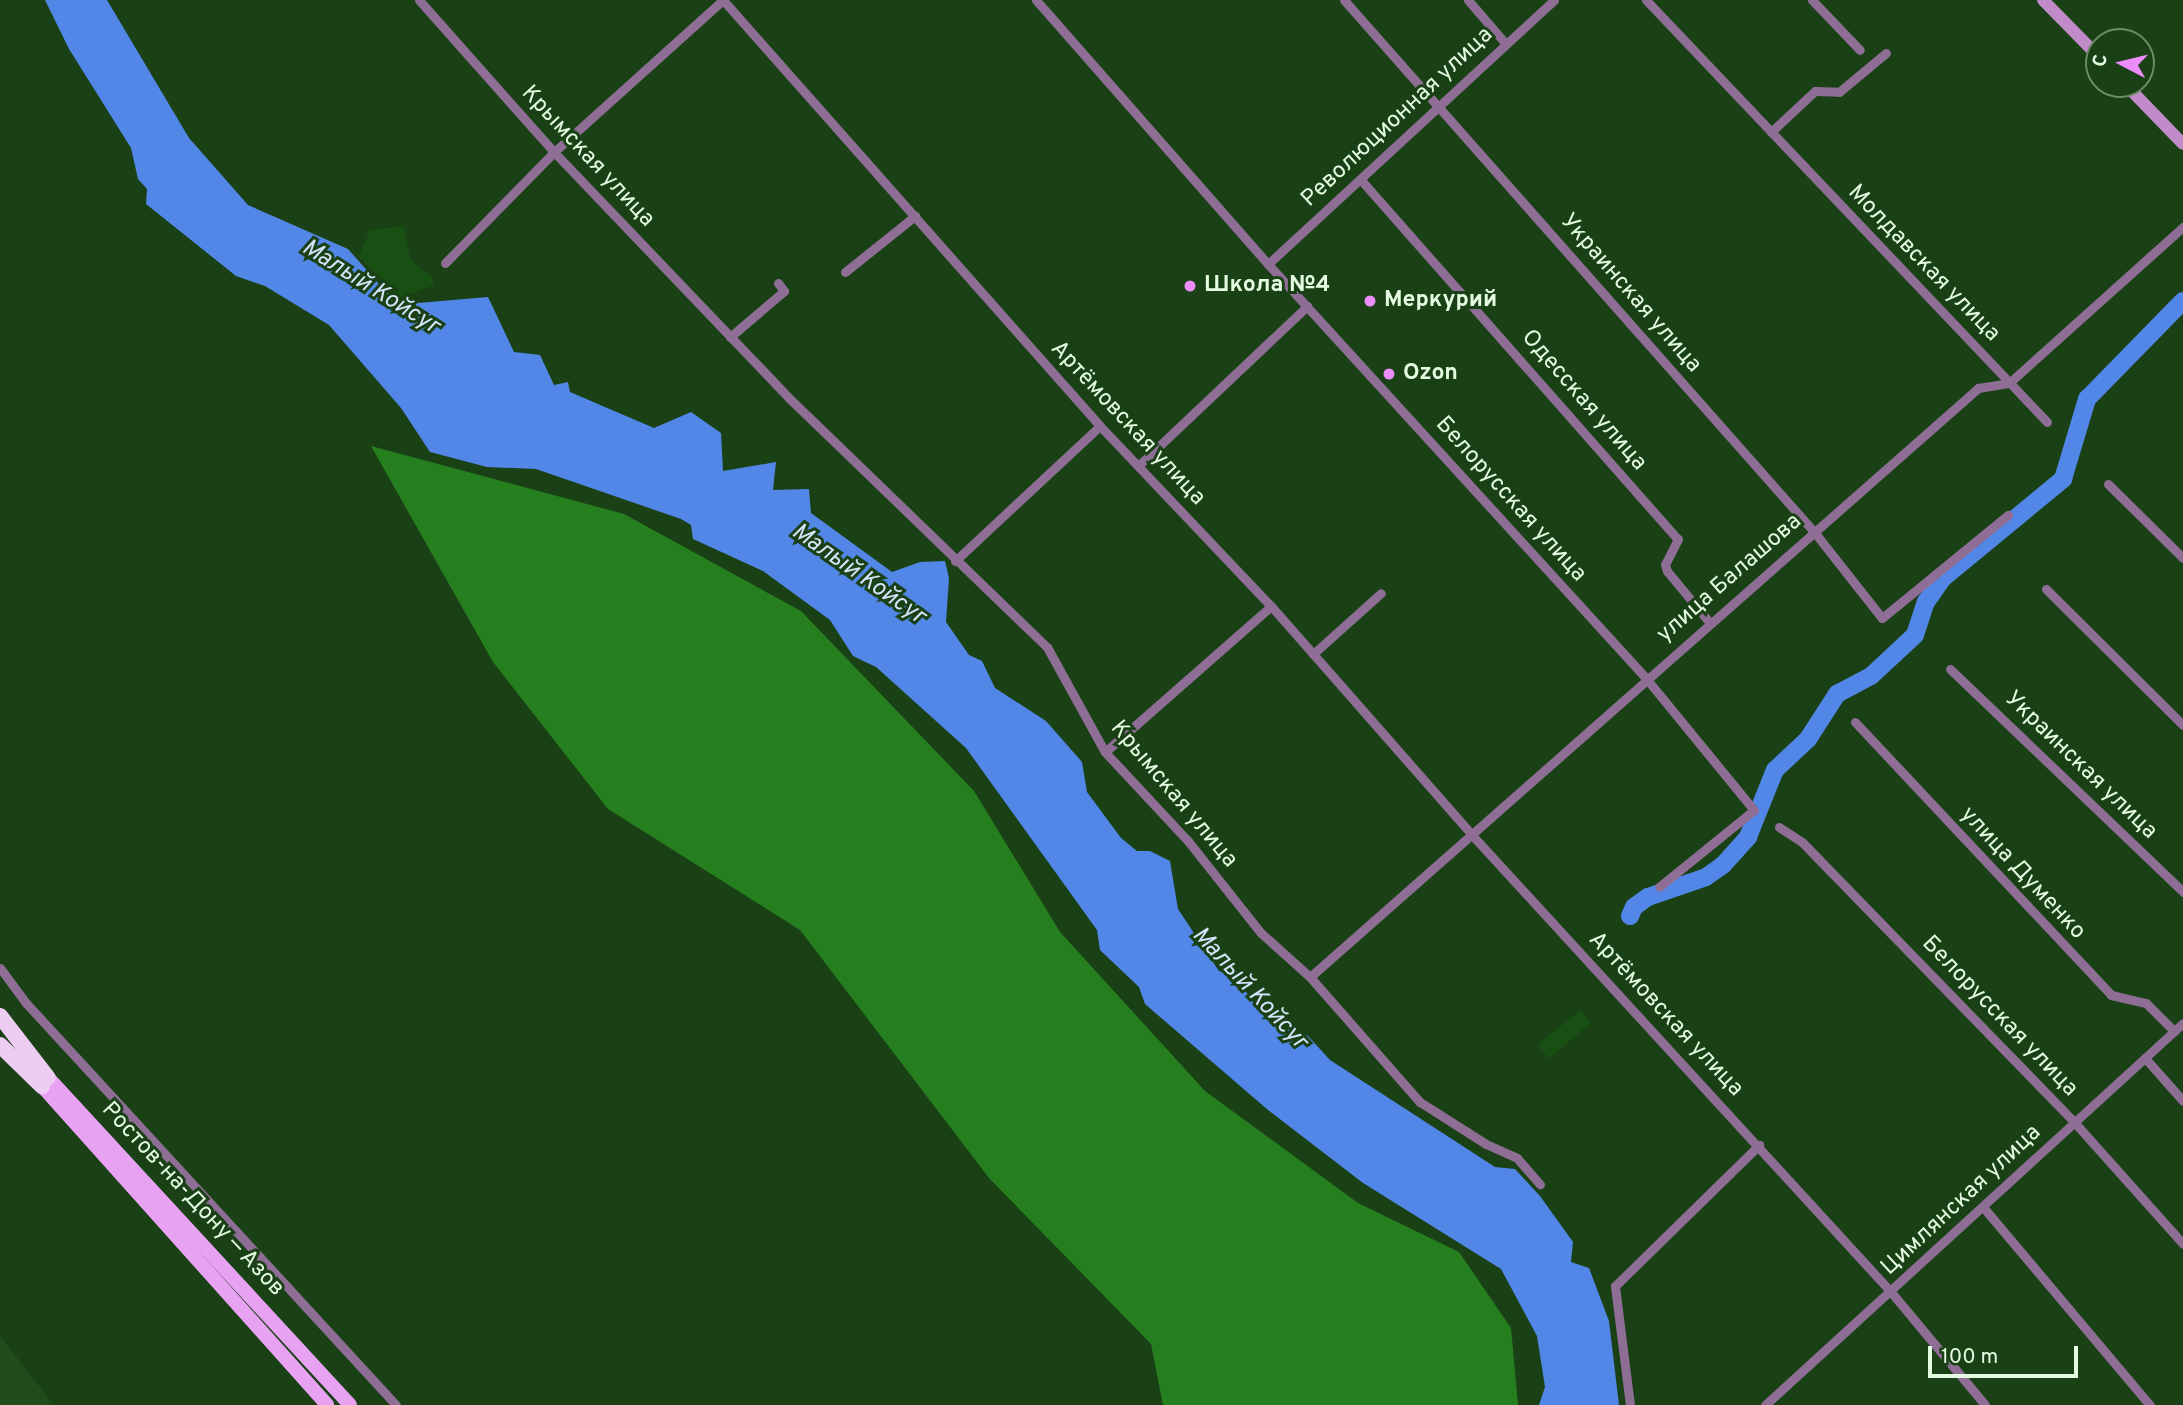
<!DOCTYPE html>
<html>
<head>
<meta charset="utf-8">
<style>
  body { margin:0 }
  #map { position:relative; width:2183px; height:1405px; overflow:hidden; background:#1a4116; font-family:Overpass,sans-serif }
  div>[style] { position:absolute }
  .built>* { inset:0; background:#1f4c1a }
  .green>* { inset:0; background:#184f13 }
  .forest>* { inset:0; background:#267f1e }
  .water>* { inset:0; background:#5286e7 }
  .river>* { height:18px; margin:-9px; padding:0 9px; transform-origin:9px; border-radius:9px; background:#5286e7 }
  .street>* { height:9px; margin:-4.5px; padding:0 4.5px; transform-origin:4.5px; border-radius:4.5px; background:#8f6e95 }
  .secondary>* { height:12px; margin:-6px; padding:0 6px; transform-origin:6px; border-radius:6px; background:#c18bc9 }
  .primary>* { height:14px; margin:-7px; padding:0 7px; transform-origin:7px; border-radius:7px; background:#e7a2f2 }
  .highway>* { height:16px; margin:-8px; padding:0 8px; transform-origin:8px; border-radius:8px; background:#eecdf3 }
  .dots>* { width:19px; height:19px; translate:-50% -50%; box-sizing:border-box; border:4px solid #1a4116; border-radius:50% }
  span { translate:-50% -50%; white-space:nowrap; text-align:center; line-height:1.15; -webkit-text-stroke:6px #1a4116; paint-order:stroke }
  .street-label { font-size:23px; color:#e4fbe1 }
  .poi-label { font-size:23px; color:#e4fbe1; font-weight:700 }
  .left { translate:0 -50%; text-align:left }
  .water-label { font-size:24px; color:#d6e4fc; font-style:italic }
  .north { position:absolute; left:2085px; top:28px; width:70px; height:70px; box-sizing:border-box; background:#1a4116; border:2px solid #6b8b67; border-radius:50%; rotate:277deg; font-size:19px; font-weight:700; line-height:28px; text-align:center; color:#e4fbe1 }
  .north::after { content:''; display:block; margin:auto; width:24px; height:32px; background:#ec8cfb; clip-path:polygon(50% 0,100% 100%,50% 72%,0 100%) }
  .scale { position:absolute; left:1928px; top:1346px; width:150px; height:32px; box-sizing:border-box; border:4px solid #e4fbe1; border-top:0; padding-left:9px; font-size:21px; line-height:24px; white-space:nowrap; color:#e4fbe1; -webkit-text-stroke:5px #1a4116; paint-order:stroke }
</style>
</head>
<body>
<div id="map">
  <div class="built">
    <div style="clip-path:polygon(0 1336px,54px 1405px,0 1405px)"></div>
  </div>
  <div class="green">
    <div style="clip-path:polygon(404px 226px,410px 259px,432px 277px,434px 285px,400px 298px,359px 257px,370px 230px)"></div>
    <div style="clip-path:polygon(1580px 1010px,1591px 1023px,1549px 1059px,1538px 1045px)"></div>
  </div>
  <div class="forest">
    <div style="clip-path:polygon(371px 446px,624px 514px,801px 611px,974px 791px,1060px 932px,1205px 1091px,1358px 1203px,1459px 1252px,1511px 1328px,1518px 1405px,1163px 1405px,1151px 1344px,989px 1178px,800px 930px,608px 809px,493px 662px)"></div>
  </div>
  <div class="water">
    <div style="clip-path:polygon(45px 0,107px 0,189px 138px,248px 205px,348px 249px,386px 292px,406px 304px,488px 297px,514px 352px,540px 355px,554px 385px,568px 382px,570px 392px,654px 428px,691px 412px,721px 433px,723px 471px,776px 462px,773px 490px,809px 489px,811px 513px,892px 572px,920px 562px,945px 561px,949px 578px,946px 622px,969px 655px,982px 661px,995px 688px,1046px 721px,1082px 762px,1087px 792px,1121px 838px,1137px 851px,1150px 851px,1170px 861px,1178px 909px,1219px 971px,1236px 977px,1257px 1008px,1308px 1036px,1330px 1060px,1495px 1167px,1515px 1169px,1540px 1196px,1573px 1242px,1571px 1262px,1589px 1268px,1609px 1321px,1619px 1405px,1539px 1405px,1545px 1387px,1537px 1336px,1501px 1269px,1363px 1183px,1268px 1110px,1145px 1004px,1139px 987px,1100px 950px,1097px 930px,966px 748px,876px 667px,853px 656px,830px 620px,763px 571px,693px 539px,691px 525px,681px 519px,536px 469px,487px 467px,430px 452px,401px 408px,329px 325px,265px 286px,236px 276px,146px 204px,147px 189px,138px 179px,131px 148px,69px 49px)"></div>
  </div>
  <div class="river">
    <div style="left:1630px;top:916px;width:10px;rotate:-66deg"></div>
    <div style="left:1634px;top:907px;width:17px;rotate:-36deg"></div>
    <div style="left:1648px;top:897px;width:61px;rotate:-19deg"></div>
    <div style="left:1706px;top:877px;width:21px;rotate:-35deg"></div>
    <div style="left:1723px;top:865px;width:38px;rotate:-48deg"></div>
    <div style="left:1748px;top:837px;width:72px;rotate:-68.1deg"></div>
    <div style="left:1775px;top:770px;width:45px;rotate:-43.2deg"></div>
    <div style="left:1808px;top:739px;width:54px;rotate:-57.2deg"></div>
    <div style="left:1837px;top:694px;width:38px;rotate:-28deg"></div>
    <div style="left:1871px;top:676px;width:60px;rotate:-43deg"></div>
    <div style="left:1915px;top:635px;width:35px;rotate:-72deg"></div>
    <div style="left:1926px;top:602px;width:29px;rotate:-55deg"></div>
    <div style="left:1943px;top:578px;width:156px;rotate:-39.5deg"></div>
    <div style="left:2063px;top:479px;width:84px;rotate:-73.3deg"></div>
    <div style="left:2087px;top:399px;width:137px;rotate:-45.6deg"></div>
  </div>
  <div class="street">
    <div style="left:419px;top:0;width:203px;rotate:48.4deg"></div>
    <div style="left:554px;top:152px;width:340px;rotate:46.3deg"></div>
    <div style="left:789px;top:398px;width:359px;rotate:44deg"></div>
    <div style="left:1047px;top:647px;width:120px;rotate:61.1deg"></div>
    <div style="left:1105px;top:752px;width:122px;rotate:47deg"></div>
    <div style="left:1188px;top:841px;width:117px;rotate:51.6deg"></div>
    <div style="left:1261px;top:933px;width:66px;rotate:41.9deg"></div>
    <div style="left:1310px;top:977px;width:167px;rotate:48.7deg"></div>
    <div style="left:1420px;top:1102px;width:78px;rotate:32.5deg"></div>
    <div style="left:1486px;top:1144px;width:34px;rotate:24deg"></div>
    <div style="left:1517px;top:1158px;width:35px;rotate:49deg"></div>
    <div style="left:723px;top:0;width:569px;rotate:48.49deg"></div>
    <div style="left:1100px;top:426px;width:248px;rotate:46.5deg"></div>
    <div style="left:1271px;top:606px;width:305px;rotate:48.7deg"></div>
    <div style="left:1472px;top:835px;width:620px;rotate:47.48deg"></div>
    <div style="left:1891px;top:1292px;width:147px;rotate:50.2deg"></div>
    <div style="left:1036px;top:0;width:351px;rotate:48.7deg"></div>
    <div style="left:1268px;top:264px;width:559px;rotate:47.61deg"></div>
    <div style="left:1645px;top:677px;width:172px;rotate:50.7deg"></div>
    <div style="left:1754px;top:810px;width:122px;rotate:141deg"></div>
    <div style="left:1344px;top:0;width:711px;rotate:48.53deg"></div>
    <div style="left:1815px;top:533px;width:108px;rotate:51.8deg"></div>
    <div style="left:1882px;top:618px;width:163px;rotate:-39.3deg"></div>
    <div style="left:1468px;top:0;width:58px;rotate:49.2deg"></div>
    <div style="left:1646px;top:0;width:582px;rotate:46.46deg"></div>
    <div style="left:1812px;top:0;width:69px;rotate:46.2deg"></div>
    <div style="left:1771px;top:132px;width:60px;rotate:-43deg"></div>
    <div style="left:1815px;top:91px;width:24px;rotate:2deg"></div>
    <div style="left:1839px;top:92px;width:61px;rotate:-39.7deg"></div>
    <div style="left:1361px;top:180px;width:479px;rotate:48.6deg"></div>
    <div style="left:1678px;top:539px;width:28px;rotate:117deg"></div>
    <div style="left:1665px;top:564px;width:7px;rotate:74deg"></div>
    <div style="left:1667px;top:571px;width:67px;rotate:50.4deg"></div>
    <div style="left:445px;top:263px;width:156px;rotate:-45.5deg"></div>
    <div style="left:554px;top:152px;width:227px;rotate:-42deg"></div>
    <div style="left:1268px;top:264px;width:389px;rotate:-42.7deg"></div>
    <div style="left:845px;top:272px;width:90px;rotate:-38.7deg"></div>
    <div style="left:730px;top:337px;width:71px;rotate:-40.4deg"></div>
    <div style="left:784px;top:291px;width:10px;rotate:-127deg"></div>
    <div style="left:1138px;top:466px;width:233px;rotate:-43.4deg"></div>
    <div style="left:2108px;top:484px;width:105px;rotate:44.6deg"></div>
    <div style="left:955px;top:561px;width:198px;rotate:-43deg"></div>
    <div style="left:2046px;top:589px;width:193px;rotate:44.8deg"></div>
    <div style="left:1313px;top:654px;width:91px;rotate:-41.9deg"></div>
    <div style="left:1950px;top:669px;width:323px;rotate:43.7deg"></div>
    <div style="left:1855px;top:722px;width:374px;rotate:46.8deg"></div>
    <div style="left:2111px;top:995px;width:36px;rotate:13deg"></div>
    <div style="left:2146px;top:1003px;width:40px;rotate:45deg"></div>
    <div style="left:1105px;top:752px;width:221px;rotate:-41.3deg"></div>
    <div style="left:1779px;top:827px;width:27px;rotate:33deg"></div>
    <div style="left:1802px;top:842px;width:392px;rotate:45.8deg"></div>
    <div style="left:2075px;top:1123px;width:162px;rotate:48.2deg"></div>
    <div style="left:0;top:968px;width:44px;rotate:53.4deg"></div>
    <div style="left:26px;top:1003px;width:546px;rotate:47.37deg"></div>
    <div style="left:1310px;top:977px;width:891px;rotate:-41.4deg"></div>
    <div style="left:1978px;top:388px;width:31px;rotate:-9deg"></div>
    <div style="left:2009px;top:383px;width:234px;rotate:-41.9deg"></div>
    <div style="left:2145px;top:1058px;width:57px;rotate:48.5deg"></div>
    <div style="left:1983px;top:1207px;width:259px;rotate:49.9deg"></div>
    <div style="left:1630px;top:1405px;width:120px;rotate:-97.2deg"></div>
    <div style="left:1615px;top:1286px;width:202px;rotate:-44.4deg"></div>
    <div style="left:1765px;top:1405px;width:566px;rotate:-42.42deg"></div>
  </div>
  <div class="secondary">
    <div style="left:2043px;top:0;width:80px;rotate:45.5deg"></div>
    <div style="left:2125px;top:84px;width:83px;rotate:46deg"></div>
  </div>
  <div class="primary">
    <div style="left:42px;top:1071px;width:454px;rotate:47.3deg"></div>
    <div style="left:34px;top:1077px;width:440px;rotate:48.2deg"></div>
  </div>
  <div class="highway">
    <div style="left:0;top:1016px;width:78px;rotate:52.3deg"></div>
    <div style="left:0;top:1045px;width:59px;rotate:44.3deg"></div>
  </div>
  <div class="dots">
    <div style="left:1190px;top:286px;background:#ec8cfb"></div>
    <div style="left:1370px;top:301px;background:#ec8cfb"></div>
    <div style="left:1389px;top:374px;background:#ec8cfb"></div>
  </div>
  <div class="street-label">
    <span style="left:1398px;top:118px;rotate:-43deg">Революционная улица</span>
    <span style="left:587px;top:157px;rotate:47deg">Крымская улица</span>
    <span style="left:1923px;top:264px;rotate:46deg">Молдавская улица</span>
    <span style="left:1630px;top:294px;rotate:49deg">Украинская улица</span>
    <span style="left:1583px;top:401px;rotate:49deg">Одесская улица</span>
    <span style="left:1127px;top:424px;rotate:47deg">Артёмовская улица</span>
    <span style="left:1510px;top:500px;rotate:48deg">Белорусская улица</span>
    <span style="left:1730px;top:579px;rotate:-41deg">улица Балашова</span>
    <span style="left:2080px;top:766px;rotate:44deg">Украинская улица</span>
    <span style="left:1173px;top:795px;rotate:50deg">Крымская улица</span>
    <span style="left:2022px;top:874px;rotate:47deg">улица Думенко</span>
    <span style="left:1665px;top:1015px;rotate:47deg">Артёмовская улица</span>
    <span style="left:1999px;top:1017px;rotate:46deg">Белорусская улица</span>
    <span style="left:192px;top:1200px;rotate:47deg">Ростов-на-Дону — Азов</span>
    <span style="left:1962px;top:1201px;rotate:-43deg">Цимлянская улица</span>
  </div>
  <div class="poi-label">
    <span class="left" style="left:1204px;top:286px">Школа №4</span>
    <span class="left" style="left:1384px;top:301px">Меркурий</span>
    <span class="left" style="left:1403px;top:374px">Ozon</span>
  </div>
  <div class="water-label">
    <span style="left:370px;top:288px;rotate:32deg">Малый Койсуг</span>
    <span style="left:858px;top:575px;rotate:35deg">Малый Койсуг</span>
    <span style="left:1249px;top:989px;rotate:47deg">Малый Койсуг</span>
  </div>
  <div class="north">С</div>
  <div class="scale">100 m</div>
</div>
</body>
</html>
